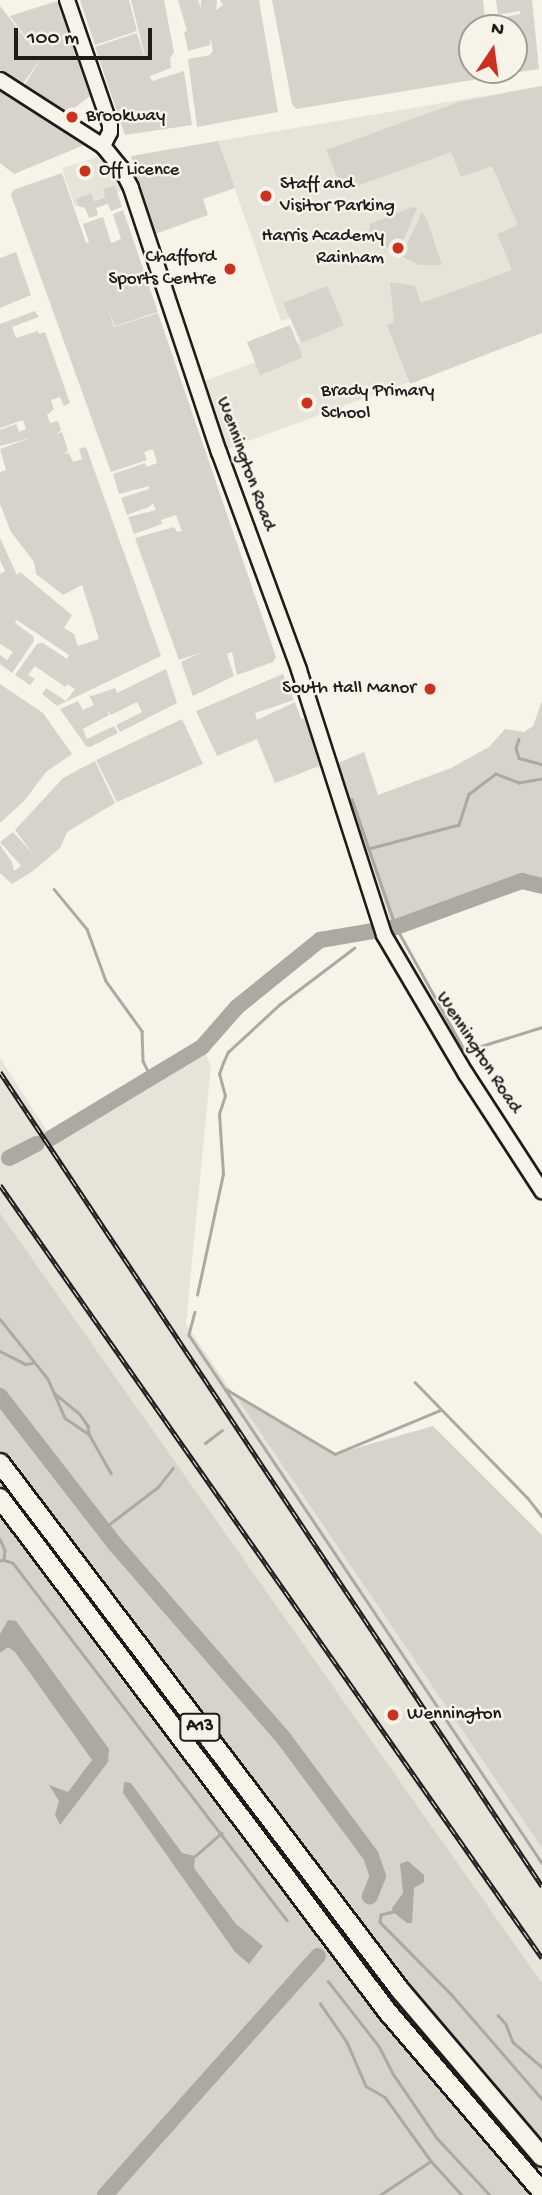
<!DOCTYPE html>
<html>
<head>
<meta charset="utf-8">
<style>
  body { margin:0 }
  #map { position:relative; width:542px; height:2195px; overflow:hidden; background:#f7f3e8; font-family:"Gochi Hand",sans-serif }
  div>[style] { position:absolute }
  .built>* { inset:0; background:#e6e3d9 }
  .green>* { inset:0; background:#d7d3cb }
  .water>* { inset:0; background:#aca9a2 }
  .stream>* { height:2.5px; margin:-1.25px; padding:0 1.25px; transform-origin:1.25px; border-radius:1.25px; background:#aca9a2 }
  .river>* { height:16px; margin:-8px; padding:0 8px; transform-origin:8px; border-radius:8px; background:#aca9a2 }
  .roads { filter:drop-shadow(2px 0 #1c1c1c) drop-shadow(-2px 0 #1c1c1c) drop-shadow(0 2px #1c1c1c) drop-shadow(0 -2px #1c1c1c) }
  .secondary>* { height:14px; margin:-7px; padding:0 7px; transform-origin:7px; border-radius:7px; background:#f7f3e8 }
  .highway>* { height:18px; margin:-9px; padding:0 9px; transform-origin:9px; border-radius:9px; background:#f7f3e8 }
  .rail>* { height:5px; margin-top:-2.5px; transform-origin:0; background:repeating-linear-gradient(90deg,#f7f3e8 0 8px,#1c1c1c 0 16px); box-sizing:border-box; border-block:2px solid #1c1c1c }
  .dots>* { width:19px; height:19px; translate:-50% -50%; box-sizing:border-box; border:4px solid #f7f3e8; border-radius:50% }
  span { translate:-50% -50%; white-space:nowrap; text-align:center; line-height:1.15; -webkit-text-stroke:5px #f7f3e8; paint-order:stroke }
  .shield-label span { padding:2px 5px; background:#f7f3e8; border:2px solid; border-radius:5px; -webkit-text-stroke-width:0 }
  .shield-label { font-size:18px; color:#1c1c1c; font-weight:700 }
  .poi-label { font-size:19px; color:#1c1c1c }
  .left { translate:0 -50%; text-align:left }
  .right { translate:-100% -50%; text-align:right }
  .street-label { font-size:19px; color:#1c1c1c }
  .north { position:absolute; left:458px; top:14px; width:70px; height:70px; box-sizing:border-box; background:#f7f3e8; border:2px solid #9f9d96; border-radius:50%; rotate:13deg; font-size:19px; font-weight:700; line-height:28px; text-align:center; color:#1c1c1c }
  .north::after { content:''; display:block; margin:auto; width:24px; height:32px; background:#c8321e; clip-path:polygon(50% 0,100% 100%,50% 72%,0 100%) }
  .scale { position:absolute; left:14px; top:28px; width:138px; height:32px; box-sizing:border-box; border:4px solid #1c1c1c; border-top:0; padding-left:9px; font-size:21px; line-height:24px; white-space:nowrap; color:#1c1c1c; -webkit-text-stroke:5px #f7f3e8; paint-order:stroke }
</style>
</head>
<body>
<div id="map">
  <div class="built">
    <div style="clip-path:polygon(542px 86px,542px 333px,219px 452px,196px 384px,265px 359px,287px 357px,299px 342px,290px 318px,281px 321px,218px 141px)"></div>
    <div style="clip-path:polygon(105px 155px,124px 190px,75px 207px,62px 168px)"></div>
    <div style="clip-path:polygon(202px 1047px,211px 1065px,186px 1324px,542px 1848px,542px 1983px,0 1213px,0 1058px,51px 1137px)"></div>
  </div>
  <div class="green">
    <div style="clip-path:polygon(80px 0,129px 0,137px 31px,95px 45px)"></div>
    <div style="clip-path:polygon(131px 0,164px 0,174px 52px,170px 59px,171px 68px,150px 76px,152px 81px,184px 71px,192px 125px,125px 135px,95px 47px,137px 33px,147px 65px)"></div>
    <div style="clip-path:polygon(178px 0,198px 0,201px 8px,201px 0,217px 0,216px 10px,223px 5px,220px 0,259px 0,278px 112px,197px 127px,188px 59px,210px 55px,213px 50px,210px 37px,210px 45px,188px 51px,184px 32px,187px 31px)"></div>
    <div style="clip-path:polygon(272px 0,483px 0,486px 28px,472px 28px,472px 70px,491px 71px,488px 76px,478px 79px,296px 109px,292px 104px)"></div>
    <div style="clip-path:polygon(496px 0,532px 0,539px 69px,507px 74px,503px 70px,514px 70px,514px 28px,499px 28px,498px 18px,521px 14px,519px 11px,498px 15px)"></div>
    <div style="clip-path:polygon(57px 1px,90px 96px,68px 113px,24px 86px,41px 58px,22px 85px,0 70px,0 6px,40px 57px,10px 16px)"></div>
    <div style="clip-path:polygon(542px 86px,542px 333px,410px 384px,387px 325px,394px 323px,390px 282px,415px 286px,421px 303px,512px 270px,497px 234px,518px 225px,492px 166px,461px 177px,451px 152px,343px 191px,326px 150px,459px 102px)"></div>
    <div style="clip-path:polygon(0 91px,50px 122px,84px 145px,14px 174px,0 163px)"></div>
    <div style="clip-path:polygon(218px 141px,235px 188px,203px 199px,208px 215px,155px 234px,131px 156px)"></div>
    <div style="clip-path:polygon(62px 173px,86px 243px,89px 242px,83px 224px,103px 217px,111px 243px,121px 239px,113px 214px,123px 210px,158px 312px,115px 326px,109px 311px,114px 327px,158px 313px,276px 657px,273px 662px,237px 675px,232px 652px,227px 654px,234px 676px,193px 696px,181px 662px,202px 652px,179px 660px,135px 538px,174px 527px,177px 532px,182px 531px,176px 515px,161px 520px,162px 524px,134px 534px,128px 517px,156px 510px,153px 503px,149px 507px,127px 515px,121px 498px,149px 489px,149px 486px,119px 494px,113px 474px,145px 463px,147px 467px,157px 463px,153px 449px,144px 452px,147px 460px,111px 472px,11px 195px,13px 190px)"></div>
    <div style="clip-path:polygon(115px 185px,122px 207px,111px 211px,108px 204px,96px 208px,98px 215px,89px 218px,85px 208px,78px 206px,76px 199px,91px 193px,94px 201px,105px 197px,103px 189px)"></div>
    <div style="clip-path:polygon(412px 207px,417px 208px,397px 255px,369px 233px,370px 224px)"></div>
    <div style="clip-path:polygon(422px 212px,427px 219px,442px 265px,419px 265px,401px 256px)"></div>
    <div style="clip-path:polygon(16px 252px,31px 295px,0 308px,0 258px)"></div>
    <div style="clip-path:polygon(327px 286px,344px 325px,302px 343px,283px 303px)"></div>
    <div style="clip-path:polygon(35px 311px,39px 317px,12px 327px,16px 338px,38px 331px,39px 334px,45px 332px,70px 403px,64px 406px,60px 397px,51px 400px,54px 409px,47px 415px,50px 423px,58px 421px,61px 430px,56px 434px,62px 432px,68px 450px,64px 454px,69px 453px,73px 462px,82px 459px,79px 449px,86px 447px,161px 656px,57px 706px,42px 694px,46px 688px,66px 701px,75px 689px,67px 684px,65px 687px,35px 666px,28px 675px,35px 679px,30px 685px,15px 675px,37px 644px,43px 643px,67px 659px,69px 655px,17px 620px,15px 623px,33px 636px,34px 641px,12px 673px,0 664px,0 655px,7px 660px,13px 652px,0 644px,0 574px,5px 571px,0 560px,0 538px,17px 575px,20px 572px,72px 615px,64px 628px,74px 634px,78px 646px,99px 639px,82px 585px,63px 595px,36px 574px,34px 562px,11px 532px,0 504px,0 472px,6px 470px,0 449px,30px 438px,0 446px,0 430px,16px 424px,19px 432px,26px 429px,23px 420px,0 428px,0 324px)"></div>
    <div style="clip-path:polygon(290px 325px,303px 357px,260px 375px,247px 342px)"></div>
    <div style="clip-path:polygon(166px 669px,177px 703px,120px 732px,116px 725px,142px 712px,137px 702px,111px 715px,107px 710px,109px 715px,83px 729px,87px 739px,114px 726px,118px 733px,90px 747px,86px 746px,60px 709px,78px 701px,83px 710px,94px 705px,89px 695px,92px 696px,115px 688px,117px 693px)"></div>
    <div style="clip-path:polygon(283px 674px,294px 700px,255px 713px,257px 720px,295px 702px,301px 719px,306px 718px,322px 765px,275px 783px,257px 739px,217px 756px,196px 711px)"></div>
    <div style="clip-path:polygon(0 684px,43px 713px,72px 754px,46px 772px,24px 801px,0 823px)"></div>
    <div style="clip-path:polygon(542px 701px,542px 886px,522px 881px,394px 931px,338px 763px,364px 752px,378px 795px,451px 768px,489px 747px,505px 729px,524px 732px,533px 726px)"></div>
    <div style="clip-path:polygon(182px 719px,203px 764px,117px 802px,96px 760px)"></div>
    <div style="clip-path:polygon(95px 761px,115px 803px,67px 832px,60px 848px,33px 871px,12px 884px,0 873px,0 845px,12px 862px,14px 871px,21px 866px,0 842px,13px 832px,33px 854px,15px 830px,63px 778px)"></div>
    <div style="clip-path:polygon(0 1213px,542px 1983px,542px 2195px,0 2195px)"></div>
    <div style="clip-path:polygon(234px 1394px,335px 1454px,433px 1426px,542px 1535px,542px 1848px)"></div>
  </div>
  <div class="water">
    <div style="clip-path:polygon(8px 1620px,16px 1621px,109px 1749px,108px 1762px,60px 1825px,55px 1815px,59px 1801px,49px 1785px,68px 1792px,92px 1760px,15px 1652px,8px 1647px,0 1653px,0 1634px)"></div>
    <div style="clip-path:polygon(124px 1782px,131px 1783px,182px 1853px,195px 1856px,194px 1868px,236px 1924px,263px 1946px,249px 1964px,235px 1952px,123px 1793px)"></div>
    <div style="clip-path:polygon(408px 1861px,424px 1875px,424px 1882px,414px 1888px,412px 1923px,407px 1923px,393px 1912px,392px 1908px,403px 1893px,400px 1864px)"></div>
  </div>
  <div class="stream">
    <div style="left:519px;top:739px;width:9px;rotate:108deg"></div>
    <div style="left:516px;top:748px;width:10px;rotate:73deg"></div>
    <div style="left:519px;top:758px;width:24px;rotate:15deg"></div>
    <div style="left:542px;top:779px;width:23px;rotate:170deg"></div>
    <div style="left:519px;top:783px;width:25px;rotate:-159deg"></div>
    <div style="left:496px;top:774px;width:34px;rotate:143deg"></div>
    <div style="left:469px;top:794px;width:33px;rotate:108deg"></div>
    <div style="left:459px;top:825px;width:93px;rotate:165.1deg"></div>
    <div style="left:369px;top:849px;width:83px;rotate:70.9deg"></div>
    <div style="left:396px;top:927px;width:142px;rotate:60.9deg"></div>
    <div style="left:465px;top:1051px;width:81px;rotate:-17.3deg"></div>
    <div style="left:352px;top:799px;width:53px;rotate:71.2deg"></div>
    <div style="left:54px;top:889px;width:52px;rotate:50.5deg"></div>
    <div style="left:87px;top:929px;width:55px;rotate:69.9deg"></div>
    <div style="left:106px;top:981px;width:62px;rotate:54.2deg"></div>
    <div style="left:142px;top:1031px;width:30px;rotate:88deg"></div>
    <div style="left:143px;top:1061px;width:18px;rotate:63deg"></div>
    <div style="left:197px;top:1295px;width:124px;rotate:-77.9deg"></div>
    <div style="left:223px;top:1174px;width:60px;rotate:-93.8deg"></div>
    <div style="left:219px;top:1114px;width:19px;rotate:-72deg"></div>
    <div style="left:225px;top:1096px;width:23px;rotate:-105deg"></div>
    <div style="left:219px;top:1074px;width:12px;rotate:-70deg"></div>
    <div style="left:223px;top:1063px;width:12px;rotate:-66deg"></div>
    <div style="left:228px;top:1052px;width:71px;rotate:-42.7deg"></div>
    <div style="left:280px;top:1004px;width:93px;rotate:-37.1deg"></div>
    <div style="left:195px;top:1312px;width:24px;rotate:105deg"></div>
    <div style="left:189px;top:1335px;width:635px;rotate:56.23deg"></div>
    <div style="left:0;top:1319px;width:77px;rotate:51.3deg"></div>
    <div style="left:48px;top:1379px;width:43px;rotate:66.4deg"></div>
    <div style="left:65px;top:1418px;width:29px;rotate:34deg"></div>
    <div style="left:89px;top:1434px;width:45px;rotate:60.6deg"></div>
    <div style="left:0;top:1351px;width:28px;rotate:27deg"></div>
    <div style="left:25px;top:1364px;width:7px;rotate:-8deg"></div>
    <div style="left:415px;top:1382px;width:161px;rotate:45.8deg"></div>
    <div style="left:527px;top:1497px;width:24px;rotate:52deg"></div>
    <div style="left:226px;top:1389px;width:127px;rotate:30.8deg"></div>
    <div style="left:335px;top:1454px;width:114px;rotate:-22.7deg"></div>
    <div style="left:54px;top:1393px;width:32px;rotate:39deg"></div>
    <div style="left:79px;top:1413px;width:16px;rotate:55deg"></div>
    <div style="left:88px;top:1426px;width:8px;rotate:83deg"></div>
    <div style="left:205px;top:1443px;width:21px;rotate:-37deg"></div>
    <div style="left:103px;top:1529px;width:69px;rotate:-37.4deg"></div>
    <div style="left:158px;top:1487px;width:24px;rotate:-52deg"></div>
    <div style="left:0;top:1539px;width:12px;rotate:66deg"></div>
    <div style="left:5px;top:1550px;width:10px;rotate:96deg"></div>
    <div style="left:4px;top:1560px;width:4px;rotate:166deg"></div>
    <div style="left:4px;top:1560px;width:9px;rotate:18deg"></div>
    <div style="left:13px;top:1563px;width:450px;rotate:52.5deg"></div>
    <div style="left:195px;top:1856px;width:35px;rotate:-41deg"></div>
    <div style="left:393px;top:1912px;width:12px;rotate:166deg"></div>
    <div style="left:381px;top:1915px;width:7px;rotate:98deg"></div>
    <div style="left:380px;top:1922px;width:103px;rotate:45.4deg"></div>
    <div style="left:452px;top:1995px;width:138px;rotate:49.1deg"></div>
    <div style="left:328px;top:1981px;width:83px;rotate:51.9deg"></div>
    <div style="left:379px;top:2046px;width:33px;rotate:63deg"></div>
    <div style="left:394px;top:2075px;width:76px;rotate:55.7deg"></div>
    <div style="left:437px;top:2138px;width:78px;rotate:47.1deg"></div>
    <div style="left:320px;top:2003px;width:47px;rotate:55.3deg"></div>
    <div style="left:347px;top:2042px;width:48px;rotate:66.6deg"></div>
    <div style="left:366px;top:2086px;width:22px;rotate:30deg"></div>
    <div style="left:385px;top:2097px;width:79px;rotate:54.3deg"></div>
    <div style="left:431px;top:2161px;width:46px;rotate:47.6deg"></div>
    <div style="left:498px;top:2015px;width:12px;rotate:48deg"></div>
    <div style="left:506px;top:2024px;width:19px;rotate:69deg"></div>
    <div style="left:513px;top:2042px;width:38px;rotate:41deg"></div>
    <div style="left:380px;top:2195px;width:61px;rotate:-33.7deg"></div>
  </div>
  <div class="river">
    <div style="left:51px;top:1138px;width:176px;rotate:-31.1deg"></div>
    <div style="left:202px;top:1047px;width:53px;rotate:-48.8deg"></div>
    <div style="left:237px;top:1007px;width:107px;rotate:-38.9deg"></div>
    <div style="left:320px;top:940px;width:77px;rotate:-9.7deg"></div>
    <div style="left:396px;top:927px;width:134px;rotate:-20.1deg"></div>
    <div style="left:522px;top:881px;width:21px;rotate:14deg"></div>
    <div style="left:9px;top:1158px;width:31px;rotate:-27deg"></div>
    <div style="left:0;top:1396px;width:186px;rotate:52.2deg"></div>
    <div style="left:114px;top:1543px;width:261px;rotate:49deg"></div>
    <div style="left:285px;top:1740px;width:144px;rotate:53.4deg"></div>
    <div style="left:371px;top:1856px;width:21px;rotate:71deg"></div>
    <div style="left:378px;top:1876px;width:22px;rotate:112deg"></div>
    <div style="left:105px;top:2195px;width:320px;rotate:-48.3deg"></div>
  </div>
  <div class="roads">
    <div class="secondary">
      <div style="left:67px;top:0;width:132px;rotate:71deg"></div>
      <div style="left:110px;top:125px;width:7px;rotate:90deg"></div>
      <div style="left:110px;top:132px;width:16px;rotate:117deg"></div>
      <div style="left:0;top:80px;width:122px;rotate:32.7deg"></div>
      <div style="left:103px;top:146px;width:28px;rotate:51deg"></div>
      <div style="left:121px;top:168px;width:22px;rotate:63deg"></div>
      <div style="left:131px;top:188px;width:278px;rotate:71.6deg"></div>
      <div style="left:219px;top:452px;width:232px;rotate:69.8deg"></div>
      <div style="left:299px;top:670px;width:278px;rotate:72.2deg"></div>
      <div style="left:384px;top:935px;width:161px;rotate:59.5deg"></div>
      <div style="left:466px;top:1074px;width:140px;rotate:57deg"></div>
    </div>
    <div class="highway">
      <div style="left:0;top:1463px;width:662px;rotate:52.8deg"></div>
      <div style="left:400px;top:1990px;width:219px;rotate:49.6deg"></div>
      <div style="left:0;top:1498px;width:643px;rotate:52.97deg"></div>
      <div style="left:387px;top:2011px;width:238px;rotate:49.4deg"></div>
    </div>
  </div>
  <div class="rail">
    <div style="left:0;top:1072px;width:978px;rotate:56.34deg"></div>
    <div style="left:0;top:1185px;width:944px;rotate:54.96deg"></div>
  </div>
  <div class="dots">
    <div style="left:72px;top:117px;background:#c8321e"></div>
    <div style="left:85px;top:171px;background:#c8321e"></div>
    <div style="left:266px;top:196px;background:#c8321e"></div>
    <div style="left:398px;top:248px;background:#c8321e"></div>
    <div style="left:230px;top:269px;background:#c8321e"></div>
    <div style="left:307px;top:403px;background:#c8321e"></div>
    <div style="left:430px;top:689px;background:#c8321e"></div>
    <div style="left:393px;top:1715px;background:#c8321e"></div>
  </div>
  <div class="shield-label">
    <span style="left:200px;top:1727px">A13</span>
  </div>
  <div class="poi-label">
    <span class="left" style="left:86px;top:117px">Brookway</span>
    <span class="left" style="left:99px;top:171px">Off Licence</span>
    <span class="left" style="left:280px;top:196px">Staff and<br>Visitor Parking</span>
    <span class="right" style="left:384px;top:248px">Harris Academy<br>Rainham</span>
    <span class="right" style="left:216px;top:269px">Chafford<br>Sports Centre</span>
    <span class="left" style="left:321px;top:403px">Brady Primary<br>School</span>
    <span class="right" style="left:416px;top:689px">South Hall Manor</span>
    <span class="left" style="left:407px;top:1715px">Wennington</span>
  </div>
  <div class="street-label">
    <span style="left:245px;top:464px;rotate:70deg">Wennington Road</span>
    <span style="left:478px;top:1053px;rotate:57deg">Wennington Road</span>
  </div>
  <div class="north">N</div>
  <div class="scale">100 m</div>
</div>
</body>
</html>
